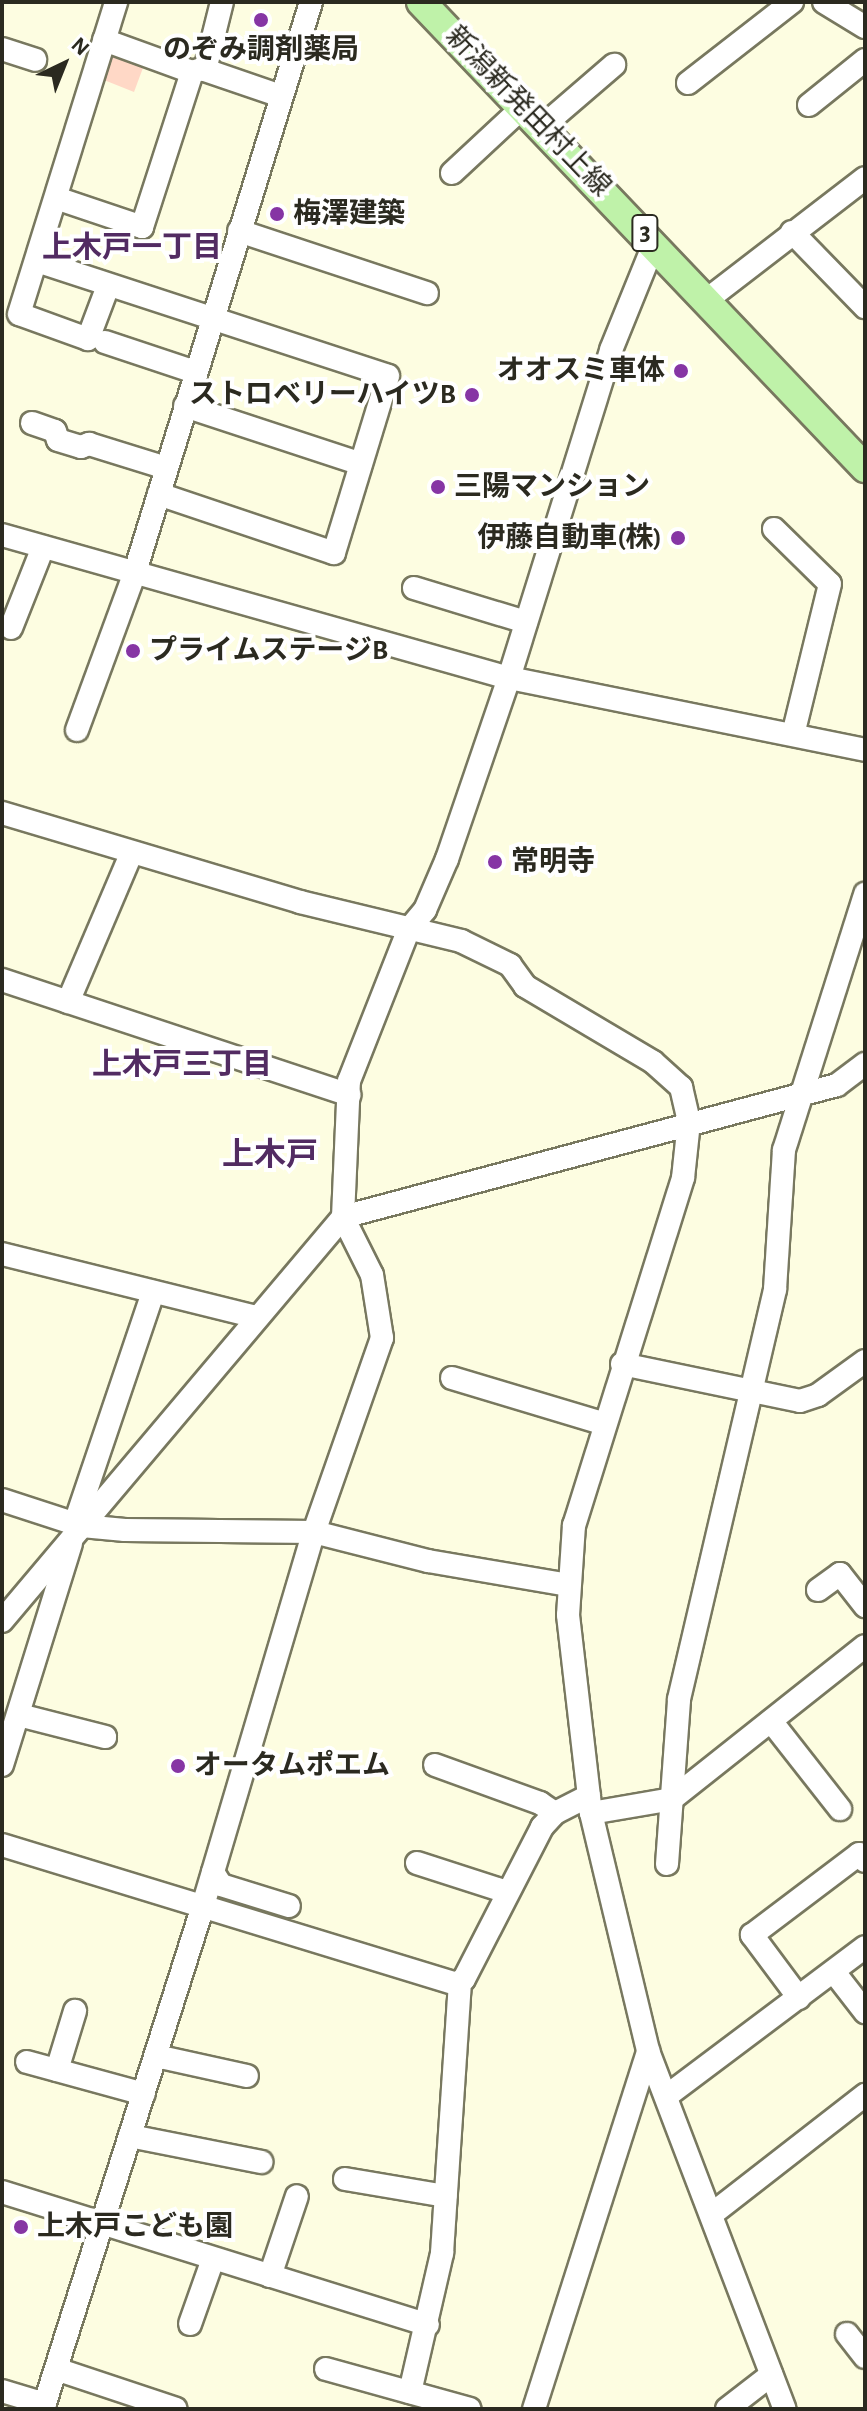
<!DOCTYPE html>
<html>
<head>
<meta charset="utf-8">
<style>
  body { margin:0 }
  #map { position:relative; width:867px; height:2411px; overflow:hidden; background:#fdfde1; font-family:"Alegreya Sans","Noto Sans JP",sans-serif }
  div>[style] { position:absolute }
  .green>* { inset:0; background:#ffd8c6 }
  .roads { filter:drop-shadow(2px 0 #78785f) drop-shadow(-2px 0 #78785f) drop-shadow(0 2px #78785f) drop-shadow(0 -2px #78785f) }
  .minor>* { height:22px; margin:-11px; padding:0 11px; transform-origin:11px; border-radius:11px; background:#fff }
  .major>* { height:28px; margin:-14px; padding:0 14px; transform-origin:14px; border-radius:14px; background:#bff2a9 }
  .dots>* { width:22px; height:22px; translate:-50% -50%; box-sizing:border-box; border:4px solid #fff; border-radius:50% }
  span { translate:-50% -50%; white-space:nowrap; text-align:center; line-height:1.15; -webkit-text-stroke:8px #fff; paint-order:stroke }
  .shield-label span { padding:2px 6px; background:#fff; border:2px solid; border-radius:6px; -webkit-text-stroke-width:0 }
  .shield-label { font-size:26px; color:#2b2a20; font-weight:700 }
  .poi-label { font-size:28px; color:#2b2a20; font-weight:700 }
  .left { translate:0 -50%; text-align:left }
  .right { translate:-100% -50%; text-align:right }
  .street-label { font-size:28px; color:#2b2a20 }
  .neighbourhood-label { font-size:30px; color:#522b62; font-weight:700 }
  .quarter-label { font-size:32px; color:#522b62; font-weight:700 }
  .frame { position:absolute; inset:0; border:4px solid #2b2a20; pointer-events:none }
  .north { position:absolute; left:24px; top:24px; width:80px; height:80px; -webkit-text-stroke:6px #fff; paint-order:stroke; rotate:43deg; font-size:22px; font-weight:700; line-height:32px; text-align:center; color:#2b2a20 }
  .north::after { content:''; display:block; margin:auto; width:28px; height:36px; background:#2b2a20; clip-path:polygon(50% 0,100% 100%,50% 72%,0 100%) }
</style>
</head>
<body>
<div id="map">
  <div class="green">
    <div style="clip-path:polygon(105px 42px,147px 57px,134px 92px,94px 76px)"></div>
  </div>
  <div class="roads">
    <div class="minor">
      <div style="left:824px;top:2px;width:48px;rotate:31.4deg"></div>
      <div style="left:104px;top:40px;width:94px;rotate:20deg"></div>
      <div style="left:192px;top:72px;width:10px;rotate:-17deg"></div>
      <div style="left:202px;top:69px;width:83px;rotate:18.9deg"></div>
      <div style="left:2px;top:49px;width:35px;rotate:18deg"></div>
      <div style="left:205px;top:70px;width:70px;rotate:-76deg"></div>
      <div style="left:688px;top:83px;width:132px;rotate:-37.9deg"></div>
      <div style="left:809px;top:105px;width:72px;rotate:-38.8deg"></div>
      <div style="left:543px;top:126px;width:94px;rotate:-40.7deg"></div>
      <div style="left:452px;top:173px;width:98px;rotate:-42.9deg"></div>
      <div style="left:56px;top:198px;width:91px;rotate:18.6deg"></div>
      <div style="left:142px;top:227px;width:163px;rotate:-72.1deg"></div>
      <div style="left:239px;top:231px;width:198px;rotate:18.3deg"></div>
      <div style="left:792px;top:232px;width:105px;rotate:45.8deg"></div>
      <div style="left:37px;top:261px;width:369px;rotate:18.1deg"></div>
      <div style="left:388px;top:376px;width:185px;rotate:107deg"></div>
      <div style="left:334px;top:553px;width:185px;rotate:-161.4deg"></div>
      <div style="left:108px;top:286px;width:57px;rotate:110.7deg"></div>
      <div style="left:88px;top:339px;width:73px;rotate:-160.1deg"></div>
      <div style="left:19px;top:314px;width:327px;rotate:-72.7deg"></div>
      <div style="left:708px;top:299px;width:198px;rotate:-37.6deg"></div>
      <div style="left:105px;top:342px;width:95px;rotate:18.4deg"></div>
      <div style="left:185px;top:406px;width:185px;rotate:18.2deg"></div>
      <div style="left:32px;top:423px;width:24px;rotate:19deg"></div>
      <div style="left:55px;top:431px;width:9px;rotate:72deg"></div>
      <div style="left:58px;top:440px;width:24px;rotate:17deg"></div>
      <div style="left:81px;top:447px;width:9px;rotate:-21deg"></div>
      <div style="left:89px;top:444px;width:81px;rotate:17.3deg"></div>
      <div style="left:774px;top:529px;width:78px;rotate:44.5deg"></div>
      <div style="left:830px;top:584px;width:155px;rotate:103.8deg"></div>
      <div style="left:2px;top:535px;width:527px;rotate:15.75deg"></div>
      <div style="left:509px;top:678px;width:363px;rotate:11.4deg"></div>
      <div style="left:414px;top:588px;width:117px;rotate:16.9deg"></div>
      <div style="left:11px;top:628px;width:87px;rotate:-68.4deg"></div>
      <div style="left:77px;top:730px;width:165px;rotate:-69.8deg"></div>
      <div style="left:134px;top:575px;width:600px;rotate:-72.83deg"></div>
      <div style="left:2px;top:813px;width:311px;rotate:16.6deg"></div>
      <div style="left:300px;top:902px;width:166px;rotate:13.6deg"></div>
      <div style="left:461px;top:941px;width:55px;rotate:26.1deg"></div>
      <div style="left:510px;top:965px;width:26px;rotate:54deg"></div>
      <div style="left:525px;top:986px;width:149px;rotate:30.7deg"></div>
      <div style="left:653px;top:1062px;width:38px;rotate:42deg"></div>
      <div style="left:681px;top:1087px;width:36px;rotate:77deg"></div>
      <div style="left:689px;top:1122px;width:56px;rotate:96.1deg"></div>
      <div style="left:683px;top:1178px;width:364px;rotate:107.4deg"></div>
      <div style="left:574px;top:1525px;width:90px;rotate:93.8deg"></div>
      <div style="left:568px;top:1615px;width:199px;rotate:83.4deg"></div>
      <div style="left:591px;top:1813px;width:245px;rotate:76.5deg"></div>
      <div style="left:648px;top:2051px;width:383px;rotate:69.1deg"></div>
      <div style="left:2px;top:980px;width:366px;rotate:18.3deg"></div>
      <div style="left:68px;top:1002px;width:161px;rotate:-66.9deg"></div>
      <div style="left:2px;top:1254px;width:262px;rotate:13.9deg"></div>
      <div style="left:622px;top:1364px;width:182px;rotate:11.7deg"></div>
      <div style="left:800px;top:1401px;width:19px;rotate:-18deg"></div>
      <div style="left:818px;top:1395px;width:58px;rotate:-35.9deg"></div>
      <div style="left:452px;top:1378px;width:157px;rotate:16.7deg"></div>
      <div style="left:2px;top:1500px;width:84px;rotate:18deg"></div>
      <div style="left:82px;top:1526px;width:43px;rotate:5.3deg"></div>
      <div style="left:125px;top:1530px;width:189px;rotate:0.6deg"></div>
      <div style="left:314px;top:1532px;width:118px;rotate:14.3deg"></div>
      <div style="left:428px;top:1561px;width:142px;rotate:9.7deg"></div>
      <div style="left:75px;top:1523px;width:244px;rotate:-71.3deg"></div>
      <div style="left:818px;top:1590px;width:27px;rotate:-36deg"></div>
      <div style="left:840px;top:1574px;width:41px;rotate:52deg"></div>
      <div style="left:2px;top:1621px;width:529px;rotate:-49.83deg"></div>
      <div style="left:343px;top:1217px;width:511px;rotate:-14.96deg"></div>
      <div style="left:837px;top:1085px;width:35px;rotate:-37deg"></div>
      <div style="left:19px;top:1715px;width:89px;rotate:14.3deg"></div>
      <div style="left:771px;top:1721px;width:112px;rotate:51.9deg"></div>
      <div style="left:2px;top:1765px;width:232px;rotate:-72.7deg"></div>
      <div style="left:435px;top:1765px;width:112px;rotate:19.9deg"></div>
      <div style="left:540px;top:1803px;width:18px;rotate:34deg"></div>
      <div style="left:591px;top:1813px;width:82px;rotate:-9.8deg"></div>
      <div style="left:672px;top:1799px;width:246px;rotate:-38.4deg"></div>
      <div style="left:2px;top:1845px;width:475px;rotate:17deg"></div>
      <div style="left:456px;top:1984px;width:9px;rotate:-32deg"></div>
      <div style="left:464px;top:1979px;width:171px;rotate:-62.8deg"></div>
      <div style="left:542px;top:1827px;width:19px;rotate:-47deg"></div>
      <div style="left:555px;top:1813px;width:38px;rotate:-27deg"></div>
      <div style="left:417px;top:1863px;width:95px;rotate:17.9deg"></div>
      <div style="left:667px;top:1864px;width:165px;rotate:-85.8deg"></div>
      <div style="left:679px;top:1699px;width:421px;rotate:-76.8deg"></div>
      <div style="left:775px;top:1289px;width:139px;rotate:-86.3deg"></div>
      <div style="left:784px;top:1150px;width:269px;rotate:-72.4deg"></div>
      <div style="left:213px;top:1872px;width:15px;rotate:58deg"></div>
      <div style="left:221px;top:1885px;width:71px;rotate:17.2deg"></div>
      <div style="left:834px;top:1972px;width:51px;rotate:52.2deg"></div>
      <div style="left:799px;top:1998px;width:79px;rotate:-126.7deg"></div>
      <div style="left:752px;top:1935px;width:134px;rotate:-37.1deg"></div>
      <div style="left:859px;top:1854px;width:9px;rotate:49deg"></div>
      <div style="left:156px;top:2056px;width:93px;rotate:12.4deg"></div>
      <div style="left:27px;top:2062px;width:121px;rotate:15.3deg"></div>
      <div style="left:57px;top:2070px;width:62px;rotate:-73deg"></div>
      <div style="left:668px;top:2095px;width:246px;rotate:-36.9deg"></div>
      <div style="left:130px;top:2136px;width:134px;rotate:11.2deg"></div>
      <div style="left:345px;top:2179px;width:102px;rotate:9.6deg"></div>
      <div style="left:2px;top:2192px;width:446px;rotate:17.3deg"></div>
      <div style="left:712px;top:2214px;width:194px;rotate:-37.9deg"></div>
      <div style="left:270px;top:2276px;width:84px;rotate:-71.4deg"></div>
      <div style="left:190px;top:2324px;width:69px;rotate:-70.5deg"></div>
      <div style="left:847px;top:2334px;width:29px;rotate:52deg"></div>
      <div style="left:56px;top:2369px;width:126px;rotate:18.4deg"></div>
      <div style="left:326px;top:2369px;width:149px;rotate:15.5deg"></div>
      <div style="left:2px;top:2391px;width:45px;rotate:16.8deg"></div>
      <div style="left:410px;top:2392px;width:143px;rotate:-77deg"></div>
      <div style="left:442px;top:2253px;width:272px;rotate:-86.2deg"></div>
      <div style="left:43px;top:2409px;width:525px;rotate:-72.36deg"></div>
      <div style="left:202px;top:1909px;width:393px;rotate:-73.5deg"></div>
      <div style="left:314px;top:1532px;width:206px;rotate:-70.7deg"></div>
      <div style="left:382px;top:1338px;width:64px;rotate:-99deg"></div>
      <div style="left:372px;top:1275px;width:65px;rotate:-116.6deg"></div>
      <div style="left:343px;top:1217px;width:136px;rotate:-87.5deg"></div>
      <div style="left:349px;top:1081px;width:163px;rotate:-68.5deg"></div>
      <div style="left:409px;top:929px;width:25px;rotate:-50deg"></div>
      <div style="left:425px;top:910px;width:56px;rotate:-66.7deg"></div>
      <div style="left:447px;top:859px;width:191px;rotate:-71.1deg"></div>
      <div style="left:509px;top:678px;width:343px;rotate:-72.7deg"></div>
      <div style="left:611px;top:350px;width:114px;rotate:-67.9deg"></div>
      <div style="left:534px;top:2409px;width:376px;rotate:-72.3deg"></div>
      <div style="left:727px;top:2409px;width:56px;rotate:-37.7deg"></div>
    </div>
    <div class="major">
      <div style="left:421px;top:2px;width:644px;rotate:46.38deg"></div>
    </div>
  </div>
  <div class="dots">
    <div style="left:261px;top:20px;background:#8635a4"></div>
    <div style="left:277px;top:214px;background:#8635a4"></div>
    <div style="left:681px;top:371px;background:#8635a4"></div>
    <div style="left:472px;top:395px;background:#8635a4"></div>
    <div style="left:438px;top:487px;background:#8635a4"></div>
    <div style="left:678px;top:538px;background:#8635a4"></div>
    <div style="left:133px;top:651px;background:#8635a4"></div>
    <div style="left:495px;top:862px;background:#8635a4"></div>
    <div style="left:178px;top:1766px;background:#8635a4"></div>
    <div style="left:21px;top:2227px;background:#8635a4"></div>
  </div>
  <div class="shield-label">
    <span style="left:645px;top:233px">3</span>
  </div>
  <div class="poi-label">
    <span style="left:261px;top:50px">のぞみ調剤薬局</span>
    <span class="left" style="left:293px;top:214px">梅澤建築</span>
    <span class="right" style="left:665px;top:371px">オオスミ車体</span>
    <span class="right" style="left:456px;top:395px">ストロベリーハイツB</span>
    <span class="left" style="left:454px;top:487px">三陽マンション</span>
    <span class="right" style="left:662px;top:538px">伊藤自動車(株)</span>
    <span class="left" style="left:149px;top:651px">プライムステージB</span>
    <span class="left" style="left:511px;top:862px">常明寺</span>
    <span class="left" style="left:194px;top:1766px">オータムポエム</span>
    <span class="left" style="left:37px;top:2227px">上木戸こども園</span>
  </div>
  <div class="street-label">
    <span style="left:528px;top:112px;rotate:46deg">新潟新発田村上線</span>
  </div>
  <div class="neighbourhood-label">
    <span style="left:132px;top:248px">上木戸一丁目</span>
    <span style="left:182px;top:1065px">上木戸三丁目</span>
  </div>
  <div class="quarter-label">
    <span style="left:270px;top:1155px">上木戸</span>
  </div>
  <div class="frame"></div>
  <div class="north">N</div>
</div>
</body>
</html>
